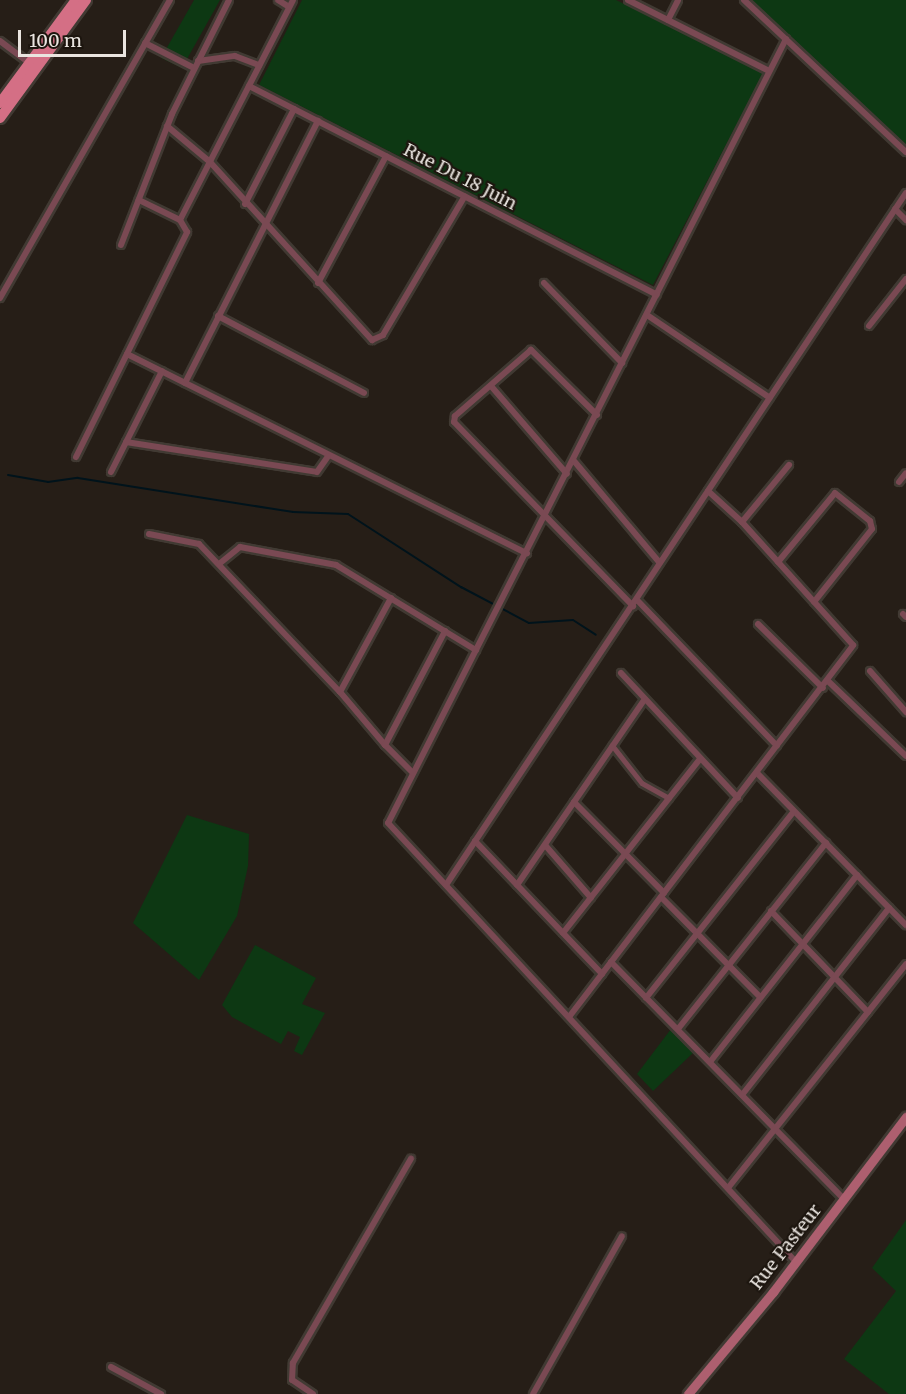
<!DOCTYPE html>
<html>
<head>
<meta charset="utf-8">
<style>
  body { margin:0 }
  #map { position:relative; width:906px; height:1394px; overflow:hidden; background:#261e17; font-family:Merriweather,serif }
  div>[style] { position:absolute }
  .green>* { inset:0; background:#0d3813 }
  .stream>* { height:2px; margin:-1px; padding:0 1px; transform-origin:1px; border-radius:1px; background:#00131b }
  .roads { filter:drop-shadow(2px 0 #413a33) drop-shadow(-2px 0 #413a33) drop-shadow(0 2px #413a33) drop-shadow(0 -2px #413a33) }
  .pedestrian>* { height:4.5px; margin:-2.25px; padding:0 2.25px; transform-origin:2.25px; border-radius:2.25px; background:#7a4953 }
  .minor>* { height:6px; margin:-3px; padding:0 3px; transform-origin:3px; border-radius:3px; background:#7a4953 }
  .secondary>* { height:9px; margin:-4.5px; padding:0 4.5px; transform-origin:4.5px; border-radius:4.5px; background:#ad5f6f }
  .primary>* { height:10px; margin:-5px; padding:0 5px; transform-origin:5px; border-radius:5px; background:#d46f85 }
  span { translate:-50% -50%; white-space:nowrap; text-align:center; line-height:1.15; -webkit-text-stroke:4.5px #1c150e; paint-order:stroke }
  .street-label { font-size:18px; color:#eae5e0 }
  .scale { position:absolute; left:18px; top:30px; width:108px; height:27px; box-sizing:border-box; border:3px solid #eae5e0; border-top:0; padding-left:8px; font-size:18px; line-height:21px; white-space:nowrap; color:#eae5e0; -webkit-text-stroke:4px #1c150e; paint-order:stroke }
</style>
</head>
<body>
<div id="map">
  <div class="green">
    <div style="clip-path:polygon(194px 0,220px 0,182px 68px,161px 58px)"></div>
    <div style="clip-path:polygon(302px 0,616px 0,764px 72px,653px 285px,259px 85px)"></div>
    <div style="clip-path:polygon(750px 0,906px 0,906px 148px)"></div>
    <div style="clip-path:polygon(187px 815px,249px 834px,248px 866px,237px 916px,199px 980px,133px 923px)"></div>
    <div style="clip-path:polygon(255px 945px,316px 978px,302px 1004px,325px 1013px,302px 1055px,294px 1051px,300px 1037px,288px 1031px,281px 1044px,232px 1017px,222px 1005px)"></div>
    <div style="clip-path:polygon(671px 1029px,693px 1053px,653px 1091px,637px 1074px)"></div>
    <div style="clip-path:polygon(906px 1220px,906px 1394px,889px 1394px,844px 1359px,896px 1291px,872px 1268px)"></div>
  </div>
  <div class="stream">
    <div style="left:8px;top:475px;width:41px;rotate:9.9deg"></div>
    <div style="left:48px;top:482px;width:30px;rotate:-8deg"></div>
    <div style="left:78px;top:478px;width:218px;rotate:9deg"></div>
    <div style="left:293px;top:512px;width:55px;rotate:2.1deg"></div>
    <div style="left:348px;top:514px;width:135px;rotate:32.9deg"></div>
    <div style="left:461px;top:587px;width:77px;rotate:27.9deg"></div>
    <div style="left:529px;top:623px;width:44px;rotate:-3.9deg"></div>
    <div style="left:573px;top:620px;width:27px;rotate:33deg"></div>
  </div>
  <div class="roads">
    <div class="pedestrian">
      <div style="left:612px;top:745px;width:48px;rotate:51.7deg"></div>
      <div style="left:642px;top:783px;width:31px;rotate:29deg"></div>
    </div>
    <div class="minor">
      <div style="left:278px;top:0;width:13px;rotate:32deg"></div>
      <div style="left:628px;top:0;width:158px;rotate:26.7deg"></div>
      <div style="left:744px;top:0;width:222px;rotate:43.2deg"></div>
      <div style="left:668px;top:20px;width:22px;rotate:-63deg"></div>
      <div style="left:786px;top:39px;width:879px;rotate:116.91deg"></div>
      <div style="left:388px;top:823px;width:598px;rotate:47.1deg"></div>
      <div style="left:0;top:41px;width:39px;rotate:37deg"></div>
      <div style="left:145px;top:43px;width:55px;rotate:27deg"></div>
      <div style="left:198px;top:61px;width:37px;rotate:-8deg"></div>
      <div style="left:235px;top:56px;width:26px;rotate:21deg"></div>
      <div style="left:249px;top:86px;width:458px;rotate:27.1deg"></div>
      <div style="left:167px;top:126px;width:56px;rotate:39.9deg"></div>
      <div style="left:210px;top:162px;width:241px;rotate:47.7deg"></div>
      <div style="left:372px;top:340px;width:12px;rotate:-24deg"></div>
      <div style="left:383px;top:335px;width:161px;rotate:-59.5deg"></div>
      <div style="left:245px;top:204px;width:107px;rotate:-62.7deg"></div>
      <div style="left:895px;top:209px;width:16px;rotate:45deg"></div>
      <div style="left:180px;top:220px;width:247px;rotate:-62.8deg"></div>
      <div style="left:121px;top:245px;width:141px;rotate:-68.7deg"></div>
      <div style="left:172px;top:114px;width:127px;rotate:-63.4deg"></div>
      <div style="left:318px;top:283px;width:144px;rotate:-61.8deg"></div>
      <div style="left:544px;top:283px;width:112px;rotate:45.7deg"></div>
      <div style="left:0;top:298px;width:343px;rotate:-60.3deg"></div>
      <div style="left:647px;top:315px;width:148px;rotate:34deg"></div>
      <div style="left:218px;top:316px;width:165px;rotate:27.8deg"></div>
      <div style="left:869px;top:326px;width:60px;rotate:-51.8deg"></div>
      <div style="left:127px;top:354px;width:447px;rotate:26.5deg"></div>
      <div style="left:185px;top:383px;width:294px;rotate:-63.1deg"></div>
      <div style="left:491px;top:386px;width:116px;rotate:49.2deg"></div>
      <div style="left:597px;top:415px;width:93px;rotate:-135.4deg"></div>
      <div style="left:531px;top:350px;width:101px;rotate:139deg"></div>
      <div style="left:455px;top:416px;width:6px;rotate:99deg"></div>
      <div style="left:454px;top:422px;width:257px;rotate:45.8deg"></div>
      <div style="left:126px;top:442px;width:193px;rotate:8.9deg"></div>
      <div style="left:317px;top:472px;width:19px;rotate:-55deg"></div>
      <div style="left:76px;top:457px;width:251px;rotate:-63.7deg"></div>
      <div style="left:187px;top:232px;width:14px;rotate:-120deg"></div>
      <div style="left:180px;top:220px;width:46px;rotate:-154deg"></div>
      <div style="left:574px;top:461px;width:133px;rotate:49.9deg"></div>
      <div style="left:111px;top:472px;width:113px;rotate:-63.2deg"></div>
      <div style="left:899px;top:482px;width:11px;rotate:-52deg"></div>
      <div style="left:742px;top:522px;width:74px;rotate:-50.5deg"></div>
      <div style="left:149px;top:534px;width:51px;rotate:11.3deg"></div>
      <div style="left:199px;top:544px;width:204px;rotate:46.4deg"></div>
      <div style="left:778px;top:562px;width:89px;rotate:-50.4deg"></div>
      <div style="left:835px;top:493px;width:45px;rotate:38.7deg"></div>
      <div style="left:870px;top:521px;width:8px;rotate:76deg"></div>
      <div style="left:872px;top:529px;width:93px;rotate:128.5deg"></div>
      <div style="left:219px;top:564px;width:27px;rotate:-39deg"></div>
      <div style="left:240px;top:547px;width:98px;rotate:10.6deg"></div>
      <div style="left:336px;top:565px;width:164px;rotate:31.3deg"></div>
      <div style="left:637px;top:600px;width:202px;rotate:46.2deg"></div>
      <div style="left:903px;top:614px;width:4px;rotate:45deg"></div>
      <div style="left:758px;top:624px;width:91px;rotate:44.6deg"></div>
      <div style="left:870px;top:671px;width:55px;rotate:48.7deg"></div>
      <div style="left:621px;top:673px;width:171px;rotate:46.9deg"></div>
      <div style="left:828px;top:681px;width:108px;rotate:43.9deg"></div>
      <div style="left:385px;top:745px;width:70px;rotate:-130.3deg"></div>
      <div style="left:340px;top:692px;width:107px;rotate:-61.5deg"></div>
      <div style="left:413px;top:773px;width:40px;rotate:-135deg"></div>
      <div style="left:385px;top:745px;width:129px;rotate:-62.2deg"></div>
      <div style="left:757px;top:773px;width:213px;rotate:45.6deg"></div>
      <div style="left:574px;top:802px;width:128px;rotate:45.3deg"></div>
      <div style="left:475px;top:841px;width:184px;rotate:46.3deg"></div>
      <div style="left:545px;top:845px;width:70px;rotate:49deg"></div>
      <div style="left:446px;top:885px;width:831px;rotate:-56.39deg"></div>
      <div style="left:517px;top:885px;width:224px;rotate:-55.5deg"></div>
      <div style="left:661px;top:897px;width:141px;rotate:45.3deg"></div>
      <div style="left:771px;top:911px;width:140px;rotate:46.2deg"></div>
      <div style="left:563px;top:933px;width:220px;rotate:-51.8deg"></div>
      <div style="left:611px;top:962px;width:332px;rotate:45.5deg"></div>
      <div style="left:646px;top:998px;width:238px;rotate:-51.6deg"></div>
      <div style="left:569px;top:1017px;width:468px;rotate:-52.6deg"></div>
      <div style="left:853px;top:645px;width:166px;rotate:-132.1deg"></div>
      <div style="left:742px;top:522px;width:46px;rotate:-137.6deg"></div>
      <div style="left:678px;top:1029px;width:238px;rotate:-51.5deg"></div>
      <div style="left:710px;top:1062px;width:238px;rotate:-51.8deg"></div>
      <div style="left:742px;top:1095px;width:238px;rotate:-51.8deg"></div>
      <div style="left:728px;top:1188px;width:286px;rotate:-51.5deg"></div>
      <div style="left:111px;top:1367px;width:57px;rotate:28.4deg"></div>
      <div style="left:313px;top:1394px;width:25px;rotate:-146deg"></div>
      <div style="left:292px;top:1380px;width:17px;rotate:-87deg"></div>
      <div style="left:293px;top:1363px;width:236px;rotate:-60deg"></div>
      <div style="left:533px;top:1394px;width:181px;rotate:-60.6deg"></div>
    </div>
    <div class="secondary">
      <div style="left:688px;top:1394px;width:133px;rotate:-50.2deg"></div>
      <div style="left:773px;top:1292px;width:220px;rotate:-52.8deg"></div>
    </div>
    <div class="primary">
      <div style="left:0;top:103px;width:128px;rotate:-53.6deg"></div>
      <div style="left:0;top:118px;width:146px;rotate:-53.9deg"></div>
    </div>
  </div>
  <div class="street-label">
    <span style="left:460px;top:177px;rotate:27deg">Rue Du 18 Juin</span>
    <span style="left:786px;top:1247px;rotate:-52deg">Rue Pasteur</span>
  </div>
  <div class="scale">100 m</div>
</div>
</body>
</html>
